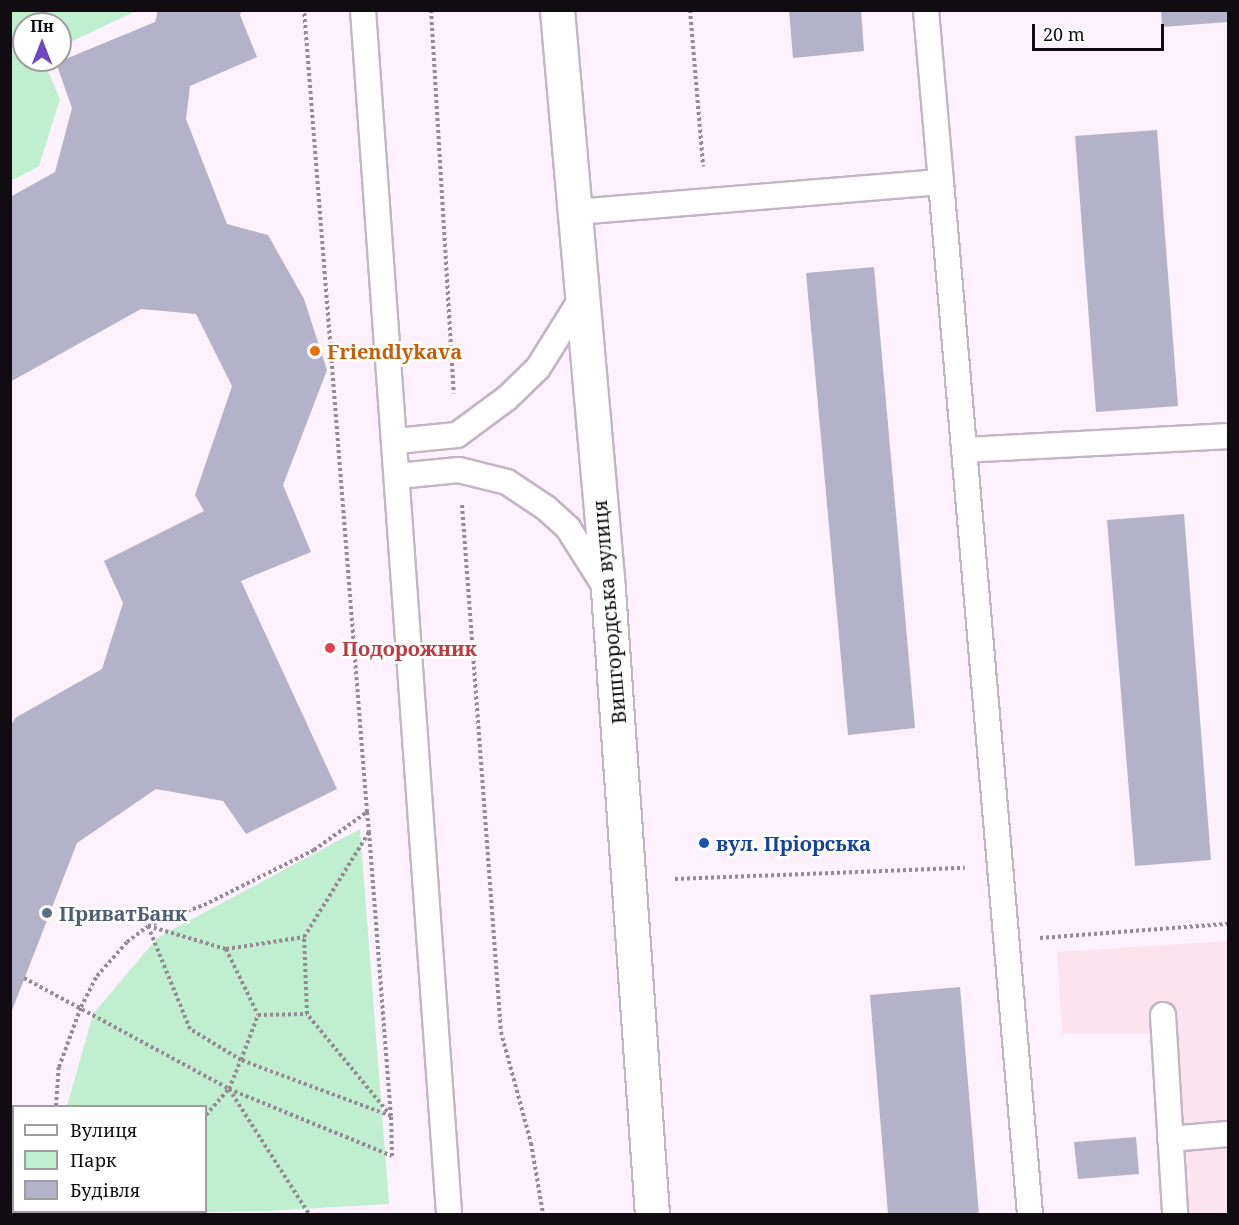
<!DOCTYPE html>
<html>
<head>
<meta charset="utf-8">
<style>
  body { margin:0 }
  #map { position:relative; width:1239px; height:1225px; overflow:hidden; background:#fcf1fd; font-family:"Noto Serif",serif }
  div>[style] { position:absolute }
  .industrial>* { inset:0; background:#fce4ee }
  .green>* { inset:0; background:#c0efd0 }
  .building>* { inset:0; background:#b3b2c8 }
  .path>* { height:4px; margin-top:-2px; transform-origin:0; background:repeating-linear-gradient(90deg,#938a94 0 3px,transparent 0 6px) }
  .roads { filter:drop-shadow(2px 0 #c4b4c6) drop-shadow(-2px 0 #c4b4c6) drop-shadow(0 2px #c4b4c6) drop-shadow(0 -2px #c4b4c6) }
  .service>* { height:24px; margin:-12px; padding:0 12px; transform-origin:12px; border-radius:12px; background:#fff }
  .secondary>* { height:33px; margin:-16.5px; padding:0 16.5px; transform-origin:16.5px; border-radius:16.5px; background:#fff }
  .dots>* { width:16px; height:16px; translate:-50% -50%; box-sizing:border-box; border:3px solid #fff; border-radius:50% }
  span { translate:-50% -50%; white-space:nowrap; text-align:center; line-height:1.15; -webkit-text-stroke:5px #fff; paint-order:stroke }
  .food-label { font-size:20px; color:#c56008; font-weight:700 }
  .left { translate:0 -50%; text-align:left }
  .street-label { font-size:20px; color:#110b12 }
  .health-label { font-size:20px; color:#be3a42; font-weight:700 }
  .transit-label { font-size:20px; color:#164399; font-weight:700 }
  .service-label { font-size:20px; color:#4e5e75; font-weight:700 }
  .frame { position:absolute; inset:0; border:12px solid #110b12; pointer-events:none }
  .legend { position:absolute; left:12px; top:1105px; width:195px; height:108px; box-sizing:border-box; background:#fff; border:2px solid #a09da0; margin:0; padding:8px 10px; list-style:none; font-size:18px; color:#110b12 }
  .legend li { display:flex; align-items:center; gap:12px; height:30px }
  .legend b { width:30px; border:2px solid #a09da0 }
  .north { position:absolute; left:12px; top:12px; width:60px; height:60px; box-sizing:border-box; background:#fff; border:2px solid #a09da0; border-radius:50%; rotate:0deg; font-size:16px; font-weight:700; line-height:24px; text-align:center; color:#110b12 }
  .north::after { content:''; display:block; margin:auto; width:21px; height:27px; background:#6f47bf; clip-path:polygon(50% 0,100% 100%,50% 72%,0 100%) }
  .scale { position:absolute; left:1032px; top:24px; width:132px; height:27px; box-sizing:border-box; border:3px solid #110b12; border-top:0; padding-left:8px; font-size:18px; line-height:21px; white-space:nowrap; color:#110b12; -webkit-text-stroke:4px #fff; paint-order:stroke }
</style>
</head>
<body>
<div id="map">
  <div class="industrial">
    <div style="clip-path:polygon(1228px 941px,1228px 1214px,1189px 1214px,1173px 1034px,1062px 1033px,1057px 952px)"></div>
  </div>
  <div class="green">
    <div style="clip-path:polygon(11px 10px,136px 11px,60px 47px,60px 24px,24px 24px,24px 60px,43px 60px,60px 99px,39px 166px,11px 181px)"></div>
    <div style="clip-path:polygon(360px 829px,389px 1204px,267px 1211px,104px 1214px,103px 1212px,206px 1212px,206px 1106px,67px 1106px,93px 1014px,157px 938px)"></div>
  </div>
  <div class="building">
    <div style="clip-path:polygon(158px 10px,242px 10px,240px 15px,257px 57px,190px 86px,186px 119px,227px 224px,268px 235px,304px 299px,327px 370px,283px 485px,311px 552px,241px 581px,337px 789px,246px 834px,223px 801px,156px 789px,77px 843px,11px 1013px,10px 727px,15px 718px,102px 669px,123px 603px,104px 561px,204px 511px,195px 495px,232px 386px,196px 314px,141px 309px,10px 382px,10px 197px,55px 172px,72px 108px,56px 63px,155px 22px)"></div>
    <div style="clip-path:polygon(789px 10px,861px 10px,864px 51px,793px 58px)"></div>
    <div style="clip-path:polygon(1161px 10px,1228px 10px,1228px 22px,1162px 27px)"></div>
    <div style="clip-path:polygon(1157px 130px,1178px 406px,1096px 412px,1075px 136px)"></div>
    <div style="clip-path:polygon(874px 267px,915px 728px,848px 735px,806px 273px)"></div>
    <div style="clip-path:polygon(1184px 514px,1211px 860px,1135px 866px,1107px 520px)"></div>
    <div style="clip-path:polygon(960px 987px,979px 1214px,888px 1214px,870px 995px)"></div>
    <div style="clip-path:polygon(1136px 1137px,1139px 1174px,1078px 1179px,1074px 1142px)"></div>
  </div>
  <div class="path">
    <div style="left:431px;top:10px;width:384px;rotate:86.6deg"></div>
    <div style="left:690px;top:10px;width:157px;rotate:85.2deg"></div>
    <div style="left:462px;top:505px;width:528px;rotate:85.77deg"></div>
    <div style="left:501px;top:1032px;width:115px;rotate:74.9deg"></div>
    <div style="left:531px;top:1143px;width:72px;rotate:80.4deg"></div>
    <div style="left:367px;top:812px;width:20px;rotate:84deg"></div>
    <div style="left:675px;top:879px;width:290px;rotate:-2.2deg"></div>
    <div style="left:1040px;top:938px;width:189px;rotate:-4.3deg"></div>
    <div style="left:226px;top:949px;width:73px;rotate:64.1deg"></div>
    <div style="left:258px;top:1015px;width:49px;rotate:-1.2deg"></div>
    <div style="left:24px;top:978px;width:233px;rotate:28.4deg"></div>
    <div style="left:229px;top:1089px;width:148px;rotate:57.4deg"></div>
    <div style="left:229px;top:1089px;width:176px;rotate:22.3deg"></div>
    <div style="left:392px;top:1156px;width:40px;rotate:-91.4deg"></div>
    <div style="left:391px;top:1116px;width:160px;rotate:-159.5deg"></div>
    <div style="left:241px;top:1060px;width:48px;rotate:-69.3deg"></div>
    <div style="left:56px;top:1106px;width:39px;rotate:-86deg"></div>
    <div style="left:59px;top:1067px;width:64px;rotate:-69.9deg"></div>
    <div style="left:81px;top:1007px;width:35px;rotate:-63deg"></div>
    <div style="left:97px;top:976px;width:45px;rotate:-48.6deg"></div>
    <div style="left:127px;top:942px;width:26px;rotate:-37deg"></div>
    <div style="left:148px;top:926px;width:60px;rotate:-20.6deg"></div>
    <div style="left:204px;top:905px;width:123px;rotate:-26.6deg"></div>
    <div style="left:314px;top:850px;width:65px;rotate:-35.6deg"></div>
    <div style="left:367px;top:812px;width:804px;rotate:-94.49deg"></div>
    <div style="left:206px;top:1115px;width:35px;rotate:-49deg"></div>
    <div style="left:229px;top:1089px;width:31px;rotate:-68deg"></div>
    <div style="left:241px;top:1060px;width:60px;rotate:-148.7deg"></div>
    <div style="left:190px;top:1029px;width:111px;rotate:-112.2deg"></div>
    <div style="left:148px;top:926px;width:81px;rotate:16.4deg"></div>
    <div style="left:226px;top:949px;width:79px;rotate:-8.7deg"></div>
    <div style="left:304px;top:937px;width:123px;rotate:-58.2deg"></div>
    <div style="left:369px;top:832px;width:285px;rotate:85.6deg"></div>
    <div style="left:391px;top:1116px;width:132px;rotate:-129.5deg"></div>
    <div style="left:307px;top:1014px;width:77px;rotate:-92.2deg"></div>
    <div style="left:90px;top:1212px;width:2px;rotate:63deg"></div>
    <div style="left:116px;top:1214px;width:3px;rotate:-45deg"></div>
  </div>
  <div class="roads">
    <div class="service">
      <div style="left:363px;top:10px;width:1207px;rotate:85.91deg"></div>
      <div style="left:941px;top:182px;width:1036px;rotate:85.07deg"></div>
      <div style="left:576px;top:212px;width:366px;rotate:-4.7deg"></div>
      <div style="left:941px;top:182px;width:173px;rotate:-95deg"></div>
      <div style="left:396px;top:441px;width:61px;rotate:-5.6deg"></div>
      <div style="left:457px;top:435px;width:62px;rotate:-36.5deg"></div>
      <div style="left:507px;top:398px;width:43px;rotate:-44.1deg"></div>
      <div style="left:538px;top:368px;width:85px;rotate:-58deg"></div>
      <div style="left:964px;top:450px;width:264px;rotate:-3deg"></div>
      <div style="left:398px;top:476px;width:61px;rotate:-5.6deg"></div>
      <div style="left:459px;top:470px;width:49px;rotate:14deg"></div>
      <div style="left:507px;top:482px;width:47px;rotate:33.7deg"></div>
      <div style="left:546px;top:508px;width:30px;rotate:42deg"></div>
      <div style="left:568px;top:528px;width:71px;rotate:57.7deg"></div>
      <div style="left:1163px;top:1015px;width:199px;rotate:86.5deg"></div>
      <div style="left:1170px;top:1139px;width:58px;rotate:-4.9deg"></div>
    </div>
    <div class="secondary">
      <div style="left:557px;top:10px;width:582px;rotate:84.97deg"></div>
      <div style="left:608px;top:590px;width:626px;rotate:85.97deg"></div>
    </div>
  </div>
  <div class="dots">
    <div style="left:315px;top:351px;background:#e8710a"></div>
    <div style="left:330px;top:648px;background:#e0444e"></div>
    <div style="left:704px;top:843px;background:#1a4fb4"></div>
    <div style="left:47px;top:913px;background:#5c6f8a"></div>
  </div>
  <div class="food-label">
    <span class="left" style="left:327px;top:351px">Friendlykava</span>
  </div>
  <div class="street-label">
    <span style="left:609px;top:612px;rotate:-95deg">Вишгородська вулиця</span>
  </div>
  <div class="health-label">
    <span class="left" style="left:342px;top:648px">Подорожник</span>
  </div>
  <div class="transit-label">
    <span class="left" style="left:716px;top:843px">вул. Пріорська</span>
  </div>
  <div class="service-label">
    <span class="left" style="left:59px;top:913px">ПриватБанк</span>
  </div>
  <div class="frame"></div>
  <ul class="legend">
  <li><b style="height:8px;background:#fff"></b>Вулиця</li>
  <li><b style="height:16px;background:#c0efd0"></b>Парк</li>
  <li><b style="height:16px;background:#b3b2c8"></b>Будівля</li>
  </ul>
  <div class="north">Пн</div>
  <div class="scale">20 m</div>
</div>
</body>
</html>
